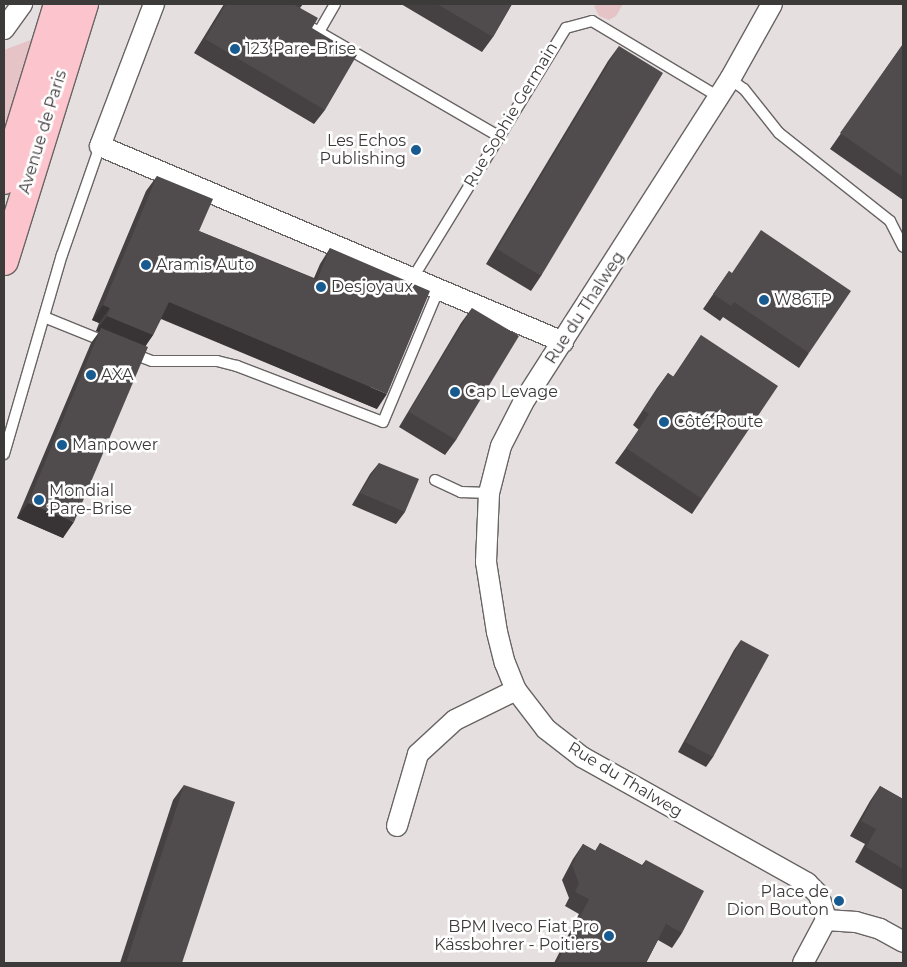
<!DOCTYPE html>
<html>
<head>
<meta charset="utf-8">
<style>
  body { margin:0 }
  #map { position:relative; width:907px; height:967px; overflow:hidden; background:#e5dfe0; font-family:Montserrat,sans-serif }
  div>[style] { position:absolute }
  .green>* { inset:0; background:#e6c3c7 }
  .roads { filter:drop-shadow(1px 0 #696464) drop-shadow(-1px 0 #696464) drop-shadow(0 1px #696464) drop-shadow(0 -1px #696464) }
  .lane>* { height:10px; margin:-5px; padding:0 5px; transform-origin:5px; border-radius:5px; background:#fff }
  .street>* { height:20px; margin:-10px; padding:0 10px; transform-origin:10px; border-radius:10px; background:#fff }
  .primary>* { height:28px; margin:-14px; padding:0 14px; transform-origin:14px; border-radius:14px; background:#fcc5cd }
  .wall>* { inset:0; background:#454041 }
  .shaded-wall>* { inset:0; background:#383435 }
  .building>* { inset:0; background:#504b4c }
  .dots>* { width:14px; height:14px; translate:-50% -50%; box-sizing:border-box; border:2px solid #fff; border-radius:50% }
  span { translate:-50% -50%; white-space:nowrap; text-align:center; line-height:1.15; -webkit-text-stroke:5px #fff; paint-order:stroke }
  .poi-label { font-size:16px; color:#3d3a3a }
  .left { translate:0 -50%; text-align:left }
  .right { translate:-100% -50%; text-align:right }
  .street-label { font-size:16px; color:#3d3a3a }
  .frame { position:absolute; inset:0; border:5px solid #3d3a3a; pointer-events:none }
</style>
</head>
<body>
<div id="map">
  <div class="green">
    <div style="clip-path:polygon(599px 4px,623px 4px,616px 16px,609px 20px,599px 16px,594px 6px)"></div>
    <div style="clip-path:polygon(33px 39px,4px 130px,4px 50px)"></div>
  </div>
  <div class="roads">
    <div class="lane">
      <div style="left:300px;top:21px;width:229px;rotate:30.1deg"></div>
      <div style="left:320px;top:30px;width:30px;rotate:-60deg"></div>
      <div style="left:730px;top:79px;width:17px;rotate:36deg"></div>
      <div style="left:744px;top:89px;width:56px;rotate:51.5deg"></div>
      <div style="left:779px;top:133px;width:142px;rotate:38.4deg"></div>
      <div style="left:890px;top:221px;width:29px;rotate:63deg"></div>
      <div style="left:414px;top:276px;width:291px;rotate:-58.5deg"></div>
      <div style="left:566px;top:28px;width:27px;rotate:-15deg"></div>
      <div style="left:592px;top:21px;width:148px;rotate:30.9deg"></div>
      <div style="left:44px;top:317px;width:67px;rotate:22deg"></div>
      <div style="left:131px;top:353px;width:22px;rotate:21deg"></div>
      <div style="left:152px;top:361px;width:65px"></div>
      <div style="left:217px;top:361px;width:21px;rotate:14deg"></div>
      <div style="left:237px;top:366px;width:156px;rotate:21deg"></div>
      <div style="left:383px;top:422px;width:145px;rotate:-67.3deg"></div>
      <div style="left:4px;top:454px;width:207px;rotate:-73.8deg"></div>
      <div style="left:62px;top:255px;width:115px;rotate:-70.8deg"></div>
      <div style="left:435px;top:480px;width:29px;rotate:25deg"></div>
      <div style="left:461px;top:492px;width:28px;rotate:2deg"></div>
    </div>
    <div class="street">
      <div style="left:154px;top:4px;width:152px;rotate:110.8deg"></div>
      <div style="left:100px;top:146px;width:503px;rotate:22.94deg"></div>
      <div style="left:772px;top:4px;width:86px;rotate:119.2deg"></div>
      <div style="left:730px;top:79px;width:384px;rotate:122.6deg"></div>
      <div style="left:523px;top:403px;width:48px;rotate:117.1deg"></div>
      <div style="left:501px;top:446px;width:49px;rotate:104.3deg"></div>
      <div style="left:489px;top:493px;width:69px;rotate:92.5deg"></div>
      <div style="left:486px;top:562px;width:71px;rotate:81.1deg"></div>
      <div style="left:497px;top:632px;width:32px;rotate:76deg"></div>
      <div style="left:505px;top:663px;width:29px;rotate:68deg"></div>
      <div style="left:516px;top:690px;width:49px;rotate:52.4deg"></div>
      <div style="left:546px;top:729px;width:46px;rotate:37.9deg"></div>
      <div style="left:582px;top:757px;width:258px;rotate:29.2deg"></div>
      <div style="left:807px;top:883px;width:17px;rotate:45deg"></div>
      <div style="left:819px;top:895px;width:26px;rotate:74deg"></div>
      <div style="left:4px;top:29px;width:31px;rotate:-54deg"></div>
      <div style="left:397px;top:826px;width:75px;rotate:-73.7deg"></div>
      <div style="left:418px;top:754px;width:50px;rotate:-42.6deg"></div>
      <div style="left:455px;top:720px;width:68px;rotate:-26.2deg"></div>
      <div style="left:826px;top:920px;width:30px;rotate:4deg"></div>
      <div style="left:856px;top:922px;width:25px;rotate:16deg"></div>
      <div style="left:880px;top:929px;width:26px;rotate:29deg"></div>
      <div style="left:803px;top:963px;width:49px;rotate:-61.9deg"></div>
    </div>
    <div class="primary">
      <div style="left:4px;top:180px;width:184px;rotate:-72.9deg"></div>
      <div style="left:4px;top:261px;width:269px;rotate:-72.7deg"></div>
    </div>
  </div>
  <div class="wall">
    <div style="clip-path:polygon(224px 4px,303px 4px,300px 8px,312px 28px,325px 110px,314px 124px,194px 53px)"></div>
    <div style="clip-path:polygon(401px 4px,512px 4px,493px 37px,482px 52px)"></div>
    <div style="clip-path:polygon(903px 44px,903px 200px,830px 149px)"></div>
    <div style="clip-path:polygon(619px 46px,541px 276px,531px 291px,486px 264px,608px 61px)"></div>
    <div style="clip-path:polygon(157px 176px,199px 231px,314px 278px,320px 264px,330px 248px,377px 409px,161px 319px,153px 335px,145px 346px,63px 538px,17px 518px,91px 343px,99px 332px,96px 331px,99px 323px,92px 320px,146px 191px)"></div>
    <div style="clip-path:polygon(729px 271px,809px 353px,799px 368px,723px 317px,720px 321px,703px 309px)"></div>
    <div style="clip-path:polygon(472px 308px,456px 440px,445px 455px,399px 427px,461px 323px)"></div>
    <div style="clip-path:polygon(701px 335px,702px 499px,692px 514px,615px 463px,639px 430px,633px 425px,657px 388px,668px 373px,673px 377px)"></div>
    <div style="clip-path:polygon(379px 463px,405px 512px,396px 524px,352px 505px,370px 474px)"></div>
    <div style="clip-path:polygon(741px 640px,713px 757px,706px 767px,678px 752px,734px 650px)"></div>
    <div style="clip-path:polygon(184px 785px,182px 963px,120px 963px,173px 800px)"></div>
    <div style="clip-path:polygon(880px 786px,903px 799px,903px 890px,855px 862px,865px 844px,850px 836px,870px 801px)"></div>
    <div style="clip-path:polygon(600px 843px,642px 865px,646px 860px,682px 933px,672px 948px,658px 940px,646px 963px,554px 963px,579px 914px,565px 906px,569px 898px,562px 880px,573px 859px,583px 844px,595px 851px)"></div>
  </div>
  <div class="shaded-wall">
    <div style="clip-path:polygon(169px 302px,387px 394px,377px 409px,158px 317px)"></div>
    <div style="clip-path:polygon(103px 305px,110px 308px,99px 323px,92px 320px)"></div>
    <div style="clip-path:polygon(107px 316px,153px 335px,143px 350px,101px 328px,99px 332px,96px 331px)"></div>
    <div style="clip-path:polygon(28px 503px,74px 522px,63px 538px,17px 518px)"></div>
  </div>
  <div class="building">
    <div style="clip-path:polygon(226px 4px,293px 4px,318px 18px,312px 28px,357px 55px,325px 110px,205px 39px)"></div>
    <div style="clip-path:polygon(437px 4px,512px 4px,493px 37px)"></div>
    <div style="clip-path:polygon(903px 44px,903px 177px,840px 133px)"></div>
    <div style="clip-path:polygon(619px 46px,663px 73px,541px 276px,497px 249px)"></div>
    <div style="clip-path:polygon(157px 176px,213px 199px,199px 231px,317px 280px,330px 248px,430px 291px,387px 394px,169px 302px,153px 335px,107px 316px,110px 308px,103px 305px)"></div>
    <div style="clip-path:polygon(761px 230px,851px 291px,809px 353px,734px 302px,731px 306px,713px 294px,729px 271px,732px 273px)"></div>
    <div style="clip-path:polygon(472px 308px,519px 336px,456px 440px,409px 412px)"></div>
    <div style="clip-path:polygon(101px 328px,148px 347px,74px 522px,28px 503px)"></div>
    <div style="clip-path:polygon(701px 335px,778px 386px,702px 499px,626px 448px,649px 414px,643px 410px,668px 373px,674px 377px)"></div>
    <div style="clip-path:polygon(379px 463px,419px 479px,405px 512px,360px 493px)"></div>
    <div style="clip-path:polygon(741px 640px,769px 655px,713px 757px,685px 742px)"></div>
    <div style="clip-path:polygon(184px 785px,235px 802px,182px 963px,126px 963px)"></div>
    <div style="clip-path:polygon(880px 786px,903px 799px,903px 869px,866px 847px,876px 829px,861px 821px)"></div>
    <div style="clip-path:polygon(600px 843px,643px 866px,646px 860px,704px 891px,682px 933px,666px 924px,646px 963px,557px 963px,589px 899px,575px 892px,579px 884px,572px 865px,583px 844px,596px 851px)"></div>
  </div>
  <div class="dots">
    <div style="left:235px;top:49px;background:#185b90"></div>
    <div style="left:416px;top:150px;background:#185b90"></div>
    <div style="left:146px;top:265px;background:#185b90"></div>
    <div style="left:321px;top:287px;background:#185b90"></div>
    <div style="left:764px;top:300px;background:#185b90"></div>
    <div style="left:91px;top:375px;background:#185b90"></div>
    <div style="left:455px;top:392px;background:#185b90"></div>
    <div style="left:664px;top:422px;background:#185b90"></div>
    <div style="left:62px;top:445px;background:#185b90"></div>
    <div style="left:39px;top:500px;background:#185b90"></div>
    <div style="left:839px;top:901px;background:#185b90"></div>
    <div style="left:609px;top:936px;background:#185b90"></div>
  </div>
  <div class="poi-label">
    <span class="left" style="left:245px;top:49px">123 Pare-Brise</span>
    <span class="right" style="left:406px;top:150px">Les Echos<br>Publishing</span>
    <span class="left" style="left:156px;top:265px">Aramis Auto</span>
    <span class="left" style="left:331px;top:287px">Desjoyaux</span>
    <span class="left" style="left:774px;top:300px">W86TP</span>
    <span class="left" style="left:101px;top:375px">AXA</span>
    <span class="left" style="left:465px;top:392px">Cap Levage</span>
    <span class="left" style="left:674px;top:422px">Côté Route</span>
    <span class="left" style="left:72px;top:445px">Manpower</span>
    <span class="left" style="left:49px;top:500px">Mondial<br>Pare-Brise</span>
    <span class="right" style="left:829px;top:901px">Place de<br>Dion Bouton</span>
    <span class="right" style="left:599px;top:936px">BPM Iveco Fiat Pro<br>Kässbohrer - Poitiers</span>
  </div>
  <div class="street-label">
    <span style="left:511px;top:115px;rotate:-59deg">Rue Sophie Germain</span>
    <span style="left:43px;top:132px;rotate:-73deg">Avenue de Paris</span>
    <span style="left:585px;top:308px;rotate:-57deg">Rue du Thalweg</span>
    <span style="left:625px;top:780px;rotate:31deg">Rue du Thalweg</span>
  </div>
  <div class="frame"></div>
</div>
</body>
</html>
